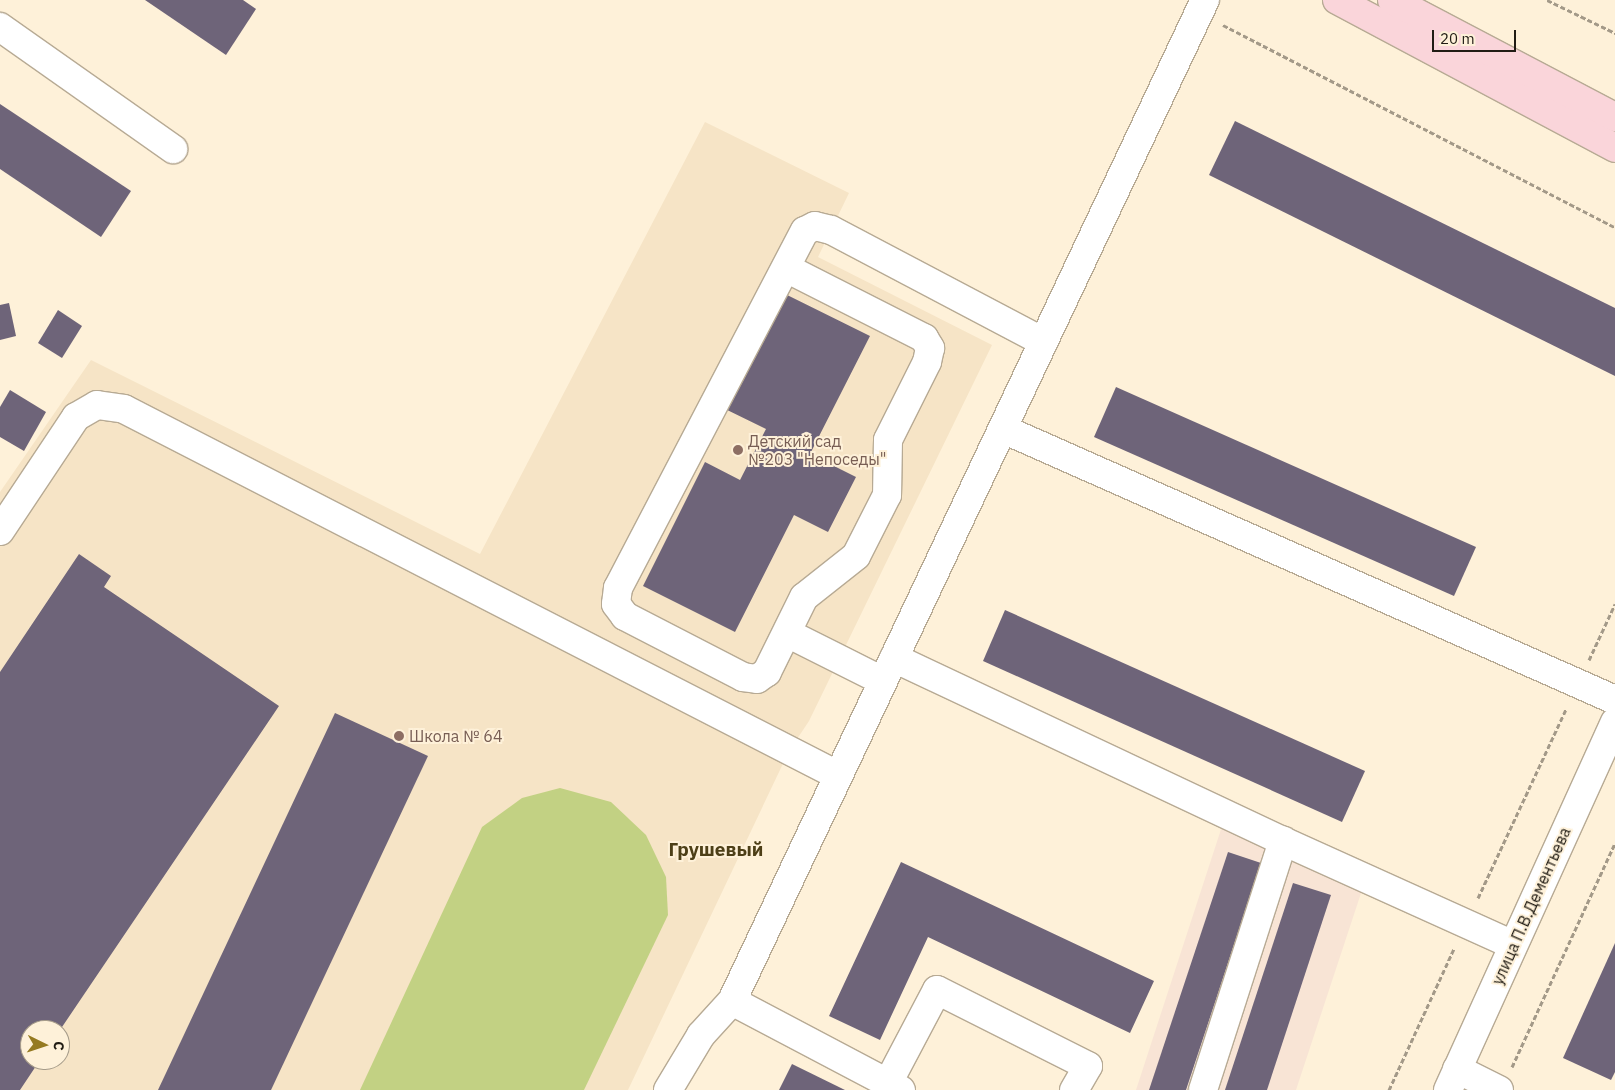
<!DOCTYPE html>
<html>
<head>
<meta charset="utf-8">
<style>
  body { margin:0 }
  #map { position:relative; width:1615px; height:1090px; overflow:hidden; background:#fef1d9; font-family:"IBM Plex Sans",sans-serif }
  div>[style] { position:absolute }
  .built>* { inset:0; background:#f6e4c6 }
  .industrial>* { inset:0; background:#f8e4d5 }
  .green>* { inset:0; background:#c2d183 }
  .building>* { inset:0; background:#6e6479 }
  .path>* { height:3px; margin-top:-1.5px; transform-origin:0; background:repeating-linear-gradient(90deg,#a39988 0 5px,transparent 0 7.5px) }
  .roads { filter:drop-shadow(1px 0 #b7aa94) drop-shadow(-1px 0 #b7aa94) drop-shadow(0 1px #b7aa94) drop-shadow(0 -1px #b7aa94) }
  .minor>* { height:28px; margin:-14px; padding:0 14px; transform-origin:14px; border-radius:14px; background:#fff }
  .major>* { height:28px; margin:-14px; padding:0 14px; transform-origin:14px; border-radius:14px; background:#fad5da }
  .dots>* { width:14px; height:14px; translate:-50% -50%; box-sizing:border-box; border:2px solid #fef1d9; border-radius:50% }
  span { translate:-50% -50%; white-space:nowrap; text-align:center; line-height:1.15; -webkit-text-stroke:4px #fef1d9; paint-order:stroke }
  .education-label { font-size:16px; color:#785e54 }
  .left { translate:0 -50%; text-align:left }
  .street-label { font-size:16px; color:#211c14 }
  .quarter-label { font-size:19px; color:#4d3f17; font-weight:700 }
  .north { position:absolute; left:20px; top:1020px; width:50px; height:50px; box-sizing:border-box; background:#fef1d9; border:1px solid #a69c8a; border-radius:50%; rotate:94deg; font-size:14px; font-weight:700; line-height:20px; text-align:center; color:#211c14 }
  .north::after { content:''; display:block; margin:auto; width:18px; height:22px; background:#957a21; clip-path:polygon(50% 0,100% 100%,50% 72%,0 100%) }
  .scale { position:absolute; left:1432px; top:30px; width:84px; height:22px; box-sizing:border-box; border:2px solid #211c14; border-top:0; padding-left:6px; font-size:15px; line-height:18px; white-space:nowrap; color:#211c14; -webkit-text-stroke:4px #fef1d9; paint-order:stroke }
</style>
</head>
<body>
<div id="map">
  <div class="built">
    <div style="clip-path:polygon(evenodd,705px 122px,849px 193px,818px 257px,992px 345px,809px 721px,789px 751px,628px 1090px,0 1090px,0 492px,91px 360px,480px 554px,705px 122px,30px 1030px,60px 1030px,60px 1060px,30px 1060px,30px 1030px)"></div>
  </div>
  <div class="industrial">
    <div style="clip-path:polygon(1226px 814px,1366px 878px,1296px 1090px,1136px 1090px)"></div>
  </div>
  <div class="green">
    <div style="clip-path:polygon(560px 788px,611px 802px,646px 835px,666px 877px,668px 915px,584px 1090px,360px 1090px,482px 827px,522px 798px)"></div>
  </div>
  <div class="building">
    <div style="clip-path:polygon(145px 0,243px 0,256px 9px,226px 55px)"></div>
    <div style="clip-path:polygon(0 104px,131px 191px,101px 237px,0 169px)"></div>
    <div style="clip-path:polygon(1235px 121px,1615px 308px,1615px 376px,1209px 175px)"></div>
    <div style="clip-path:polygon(777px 290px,870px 336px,810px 454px,856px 477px,828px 532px,794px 515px,735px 632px,643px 586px,705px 462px,740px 480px,766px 429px,719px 406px)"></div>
    <div style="clip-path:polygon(9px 303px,16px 336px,0 340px,0 305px)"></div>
    <div style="clip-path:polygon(58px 310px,82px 326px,62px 358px,38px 343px)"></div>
    <div style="clip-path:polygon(1116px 387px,1476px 547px,1454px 596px,1094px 437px)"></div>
    <div style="clip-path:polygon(10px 390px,46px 412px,24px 451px,0 437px,0 407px)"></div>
    <div style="clip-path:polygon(79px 554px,111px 576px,104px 587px,279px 706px,60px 1030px,30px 1030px,30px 1060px,40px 1060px,20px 1090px,0 1090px,0 672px)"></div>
    <div style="clip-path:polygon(1005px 610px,1365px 771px,1342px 822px,983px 661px)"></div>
    <div style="clip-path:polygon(335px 713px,428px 756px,271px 1090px,158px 1090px)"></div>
    <div style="clip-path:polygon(1228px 852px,1261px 863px,1186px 1090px,1149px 1090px)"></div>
    <div style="clip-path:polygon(901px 862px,1154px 981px,1130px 1033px,928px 937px,880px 1040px,829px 1016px)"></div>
    <div style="clip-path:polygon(1293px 883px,1331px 895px,1267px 1090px,1225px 1090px)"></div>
    <div style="clip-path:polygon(1615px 943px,1615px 1072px,1611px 1080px,1563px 1058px)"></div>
    <div style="clip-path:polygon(792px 1064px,845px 1090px,779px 1090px)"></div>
  </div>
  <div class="path">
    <div style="left:1547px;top:0;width:76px;rotate:25.9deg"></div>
    <div style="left:1223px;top:25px;width:441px;rotate:27.3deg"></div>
    <div style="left:1589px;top:660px;width:62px;rotate:-65.1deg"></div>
    <div style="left:1478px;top:898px;width:208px;rotate:-65deg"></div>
    <div style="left:1512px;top:1067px;width:247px;rotate:-65.3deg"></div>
    <div style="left:1389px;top:1090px;width:155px;rotate:-65.3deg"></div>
  </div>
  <div class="roads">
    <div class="minor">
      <div style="left:0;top:27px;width:212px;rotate:35.2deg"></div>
      <div style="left:786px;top:268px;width:155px;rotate:26.9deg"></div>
      <div style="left:924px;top:338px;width:12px;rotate:59deg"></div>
      <div style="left:930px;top:348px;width:14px;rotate:102deg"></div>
      <div style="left:927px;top:362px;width:87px;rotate:116.6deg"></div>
      <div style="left:888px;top:440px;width:55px;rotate:91deg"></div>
      <div style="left:887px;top:495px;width:68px;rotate:116.9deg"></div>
      <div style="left:856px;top:556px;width:66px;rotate:141.7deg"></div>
      <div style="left:804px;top:597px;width:84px;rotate:116.3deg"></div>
      <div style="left:767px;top:672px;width:12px;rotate:145deg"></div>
      <div style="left:757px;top:679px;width:14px;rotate:-172deg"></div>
      <div style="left:743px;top:677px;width:133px;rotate:-152.7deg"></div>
      <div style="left:625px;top:616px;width:15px;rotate:-127deg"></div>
      <div style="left:616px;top:604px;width:16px;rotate:-83deg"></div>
      <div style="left:618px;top:588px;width:403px;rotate:-62.4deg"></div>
      <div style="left:805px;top:231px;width:11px;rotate:-27deg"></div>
      <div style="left:815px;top:226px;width:16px;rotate:14deg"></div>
      <div style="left:831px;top:230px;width:240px;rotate:27.8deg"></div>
      <div style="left:1003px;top:429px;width:669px;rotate:23.88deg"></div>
      <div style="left:0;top:531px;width:137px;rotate:-56.3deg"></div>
      <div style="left:76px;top:417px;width:24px;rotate:-30deg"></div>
      <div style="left:97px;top:405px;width:27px;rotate:8deg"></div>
      <div style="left:124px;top:409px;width:801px;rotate:27.17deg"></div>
      <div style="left:787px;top:633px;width:107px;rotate:26.6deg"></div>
      <div style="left:894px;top:658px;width:430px;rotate:25.2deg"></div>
      <div style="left:1283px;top:841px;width:252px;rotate:24.3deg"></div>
      <div style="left:732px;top:1001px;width:191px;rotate:27.8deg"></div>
      <div style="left:1457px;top:1069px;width:47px;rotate:26.6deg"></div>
      <div style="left:888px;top:1083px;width:105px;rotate:-62.2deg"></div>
      <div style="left:937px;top:990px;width:169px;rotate:26.7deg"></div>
      <div style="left:1088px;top:1066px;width:28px;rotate:120deg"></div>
      <div style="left:668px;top:1090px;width:64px;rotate:-59deg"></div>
      <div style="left:701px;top:1035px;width:46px;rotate:-47.6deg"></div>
      <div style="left:732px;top:1001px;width:1107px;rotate:-64.71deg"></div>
      <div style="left:1203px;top:1090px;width:262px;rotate:-72.2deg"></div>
      <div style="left:1448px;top:1090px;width:404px;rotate:-65.6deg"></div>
    </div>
    <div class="major">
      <div style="left:1337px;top:0;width:315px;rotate:28deg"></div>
      <div style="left:1392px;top:0;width:252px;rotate:27.7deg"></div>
    </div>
  </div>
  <div class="dots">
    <div style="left:738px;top:450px;background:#8d6e63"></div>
    <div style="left:399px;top:736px;background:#8d6e63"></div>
  </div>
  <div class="education-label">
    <span class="left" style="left:748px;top:450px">Детский сад<br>№203 "Непоседы"</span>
    <span class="left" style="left:409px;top:736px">Школа № 64</span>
  </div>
  <div class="street-label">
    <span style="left:1531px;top:906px;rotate:-66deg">улица П.В.Дементьева</span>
  </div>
  <div class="quarter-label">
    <span style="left:716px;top:850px">Грушевый</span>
  </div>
  <div class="north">С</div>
  <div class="scale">20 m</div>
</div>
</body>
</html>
